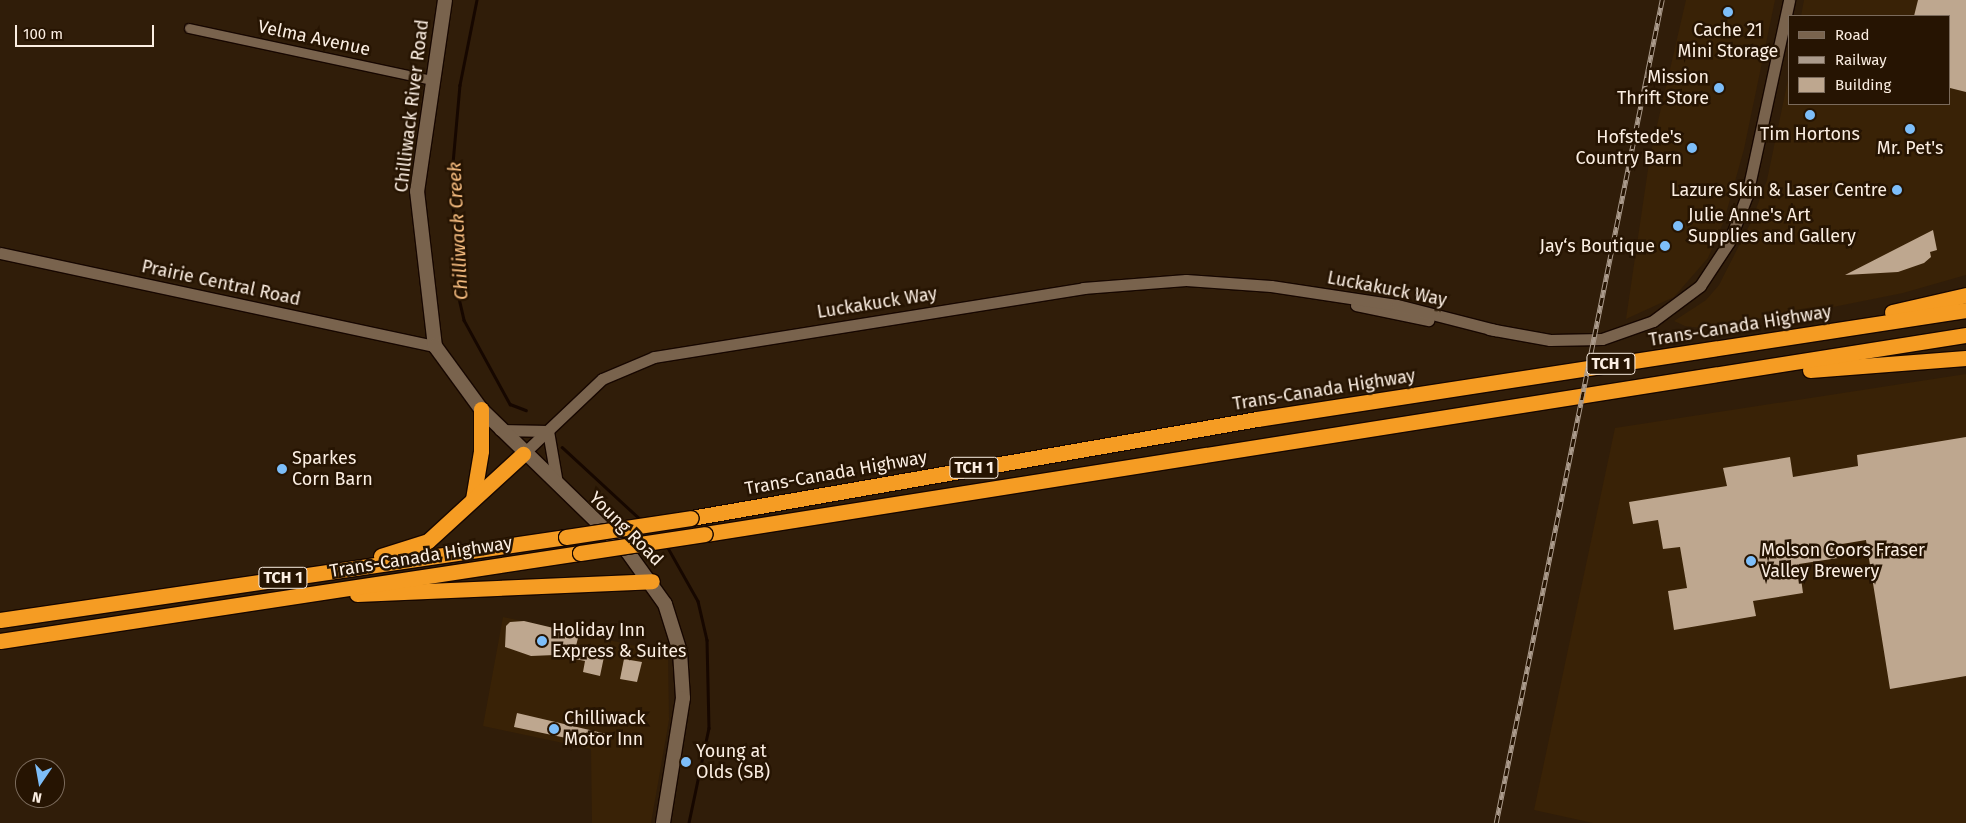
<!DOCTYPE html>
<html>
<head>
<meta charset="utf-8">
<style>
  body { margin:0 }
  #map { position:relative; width:1966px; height:823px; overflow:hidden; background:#301d09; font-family:"Fira Sans",sans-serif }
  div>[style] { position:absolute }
  .built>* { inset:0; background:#392206 }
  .stream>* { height:2.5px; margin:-1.25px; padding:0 1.25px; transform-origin:1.25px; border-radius:1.25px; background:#160700 }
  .building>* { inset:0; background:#bea78f }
  .roads { filter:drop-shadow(1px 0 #170700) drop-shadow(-1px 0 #170700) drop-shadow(0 1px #170700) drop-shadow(0 -1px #170700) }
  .minor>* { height:9px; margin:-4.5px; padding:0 4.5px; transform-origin:4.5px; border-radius:4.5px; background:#79634d }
  .tertiary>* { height:11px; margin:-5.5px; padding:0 5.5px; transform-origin:5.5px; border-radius:5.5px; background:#79634d }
  .secondary>* { height:14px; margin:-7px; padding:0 7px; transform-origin:7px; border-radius:7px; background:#79634d }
  .motorway>* { height:15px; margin:-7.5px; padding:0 7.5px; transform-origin:7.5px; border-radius:7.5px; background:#f59c23 }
  .rail>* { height:4.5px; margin-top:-2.25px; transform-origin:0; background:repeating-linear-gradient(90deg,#261402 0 8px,#ab9b8c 0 16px); box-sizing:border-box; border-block:1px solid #ab9b8c }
  .bridges { filter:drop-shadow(1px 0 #170700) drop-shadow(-1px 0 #170700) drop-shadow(0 1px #170700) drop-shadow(0 -1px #170700) }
  .motorway-bridge>* { height:15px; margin:-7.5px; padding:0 7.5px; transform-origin:7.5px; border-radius:7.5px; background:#f59c23 }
  .dots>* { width:14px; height:14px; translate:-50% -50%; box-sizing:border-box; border:2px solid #261402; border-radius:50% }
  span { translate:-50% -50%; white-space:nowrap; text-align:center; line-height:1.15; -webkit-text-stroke:5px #261402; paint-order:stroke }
  .shield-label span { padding:1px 4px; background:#261402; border:1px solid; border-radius:4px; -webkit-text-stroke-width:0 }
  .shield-label { font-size:16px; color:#fbeee2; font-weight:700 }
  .poi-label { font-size:18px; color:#fbeee2 }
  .right { translate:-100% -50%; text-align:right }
  .left { translate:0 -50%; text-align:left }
  .street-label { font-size:18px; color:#fbeee2 }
  .water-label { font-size:19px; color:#f8be81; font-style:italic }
  .legend { position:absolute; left:1788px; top:15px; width:162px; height:90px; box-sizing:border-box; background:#261402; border:1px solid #7b6b5c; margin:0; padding:6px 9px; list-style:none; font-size:15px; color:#fbeee2 }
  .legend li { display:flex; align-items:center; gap:10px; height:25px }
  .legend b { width:25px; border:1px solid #7b6b5c }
  .north { position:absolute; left:15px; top:758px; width:50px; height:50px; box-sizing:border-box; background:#261402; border:1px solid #7b6b5c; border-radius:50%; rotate:192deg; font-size:14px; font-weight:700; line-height:20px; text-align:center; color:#fbeee2 }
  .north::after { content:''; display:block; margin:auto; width:18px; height:22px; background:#7dbef9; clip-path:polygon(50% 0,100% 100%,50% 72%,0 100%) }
  .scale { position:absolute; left:15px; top:25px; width:139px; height:22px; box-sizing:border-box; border:2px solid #fbeee2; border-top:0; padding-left:6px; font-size:15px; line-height:18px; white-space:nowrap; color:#fbeee2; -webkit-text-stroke:4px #261402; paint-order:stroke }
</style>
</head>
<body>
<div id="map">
  <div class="built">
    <div style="clip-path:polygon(1686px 0,1775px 0,1744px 149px,1724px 221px,1708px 258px,1674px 297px,1626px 319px,1650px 156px)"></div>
    <div style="clip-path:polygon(1804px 0,1966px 0,1966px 275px,1903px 293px,1833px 307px,1700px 328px,1685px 326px,1674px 321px,1706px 300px,1719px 285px,1751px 222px,1767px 180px,1790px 70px,1790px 104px,1950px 104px,1950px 16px,1801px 16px)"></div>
    <div style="clip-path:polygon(1966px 374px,1966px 823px,1593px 823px,1534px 810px,1615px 428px)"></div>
    <div style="clip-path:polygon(503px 617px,668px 653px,669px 720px,651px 823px,592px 823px,591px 749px,483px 726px)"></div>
  </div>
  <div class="stream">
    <div style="left:477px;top:0;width:87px;rotate:101.3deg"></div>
    <div style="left:460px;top:85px;width:89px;rotate:95.1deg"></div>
    <div style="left:452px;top:174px;width:111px;rotate:87.9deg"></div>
    <div style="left:456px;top:285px;width:36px;rotate:77deg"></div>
    <div style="left:464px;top:320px;width:96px;rotate:61.3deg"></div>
    <div style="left:510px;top:404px;width:17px;rotate:21deg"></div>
    <div style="left:562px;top:447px;width:106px;rotate:42.7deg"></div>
    <div style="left:667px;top:546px;width:63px;rotate:60.6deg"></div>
    <div style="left:698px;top:601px;width:40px;rotate:77deg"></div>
    <div style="left:707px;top:640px;width:88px;rotate:88.7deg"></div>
    <div style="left:709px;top:728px;width:97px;rotate:101.9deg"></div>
  </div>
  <div class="building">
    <div style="clip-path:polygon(1918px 0,1966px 0,1966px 92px,1950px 88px,1950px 16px,1914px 16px)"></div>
    <div style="clip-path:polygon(1933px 230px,1937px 250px,1930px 252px,1931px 257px,1924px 263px,1898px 272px,1845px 275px)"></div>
    <div style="clip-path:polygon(1966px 437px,1966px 676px,1890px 689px,1866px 540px,1836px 545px,1838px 558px,1799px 564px,1803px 593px,1753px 601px,1756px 616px,1674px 630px,1668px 591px,1687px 588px,1680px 547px,1663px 549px,1658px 520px,1633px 524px,1629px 502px,1727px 486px,1723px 468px,1790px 457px,1793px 477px,1858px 466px,1857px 455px)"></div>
    <div style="clip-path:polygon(524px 621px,579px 634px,576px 646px,605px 652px,600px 676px,583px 672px,585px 661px,555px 655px,531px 656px,505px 647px,506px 626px,510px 622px)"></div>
    <div style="clip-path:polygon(624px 659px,642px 662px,637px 682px,620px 679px)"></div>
    <div style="clip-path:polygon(517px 713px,611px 735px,609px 747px,514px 727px)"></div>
  </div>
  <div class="roads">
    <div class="minor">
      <div style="left:189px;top:28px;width:249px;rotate:12.1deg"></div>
    </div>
    <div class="tertiary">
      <div style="left:0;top:253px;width:445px;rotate:12.1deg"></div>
      <div style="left:1356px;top:305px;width:74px;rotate:11.8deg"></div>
      <div style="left:1489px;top:329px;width:62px;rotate:10.2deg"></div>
      <div style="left:1550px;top:340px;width:52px;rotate:-1.1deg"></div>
      <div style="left:1602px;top:339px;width:54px;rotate:-19.4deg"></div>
      <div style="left:1653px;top:321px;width:59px;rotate:-36.7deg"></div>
      <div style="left:1700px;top:286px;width:53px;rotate:-56.6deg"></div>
      <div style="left:1729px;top:242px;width:50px;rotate:-69deg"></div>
      <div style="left:1747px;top:195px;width:199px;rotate:-77.8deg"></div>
      <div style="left:500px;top:430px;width:48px;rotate:1.2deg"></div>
      <div style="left:548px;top:431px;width:53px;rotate:80.2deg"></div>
      <div style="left:523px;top:454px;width:109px;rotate:-43.5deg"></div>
      <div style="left:602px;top:379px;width:56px;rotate:-22.9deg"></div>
      <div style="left:654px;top:357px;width:435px;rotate:-9.1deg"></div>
      <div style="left:1083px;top:288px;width:103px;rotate:-4.4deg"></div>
      <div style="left:1186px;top:280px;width:85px;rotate:4deg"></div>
      <div style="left:1271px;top:286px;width:127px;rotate:8.6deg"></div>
      <div style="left:1397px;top:305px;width:101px;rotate:14.3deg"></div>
    </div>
    <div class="secondary">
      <div style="left:445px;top:0;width:193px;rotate:98.3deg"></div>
      <div style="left:417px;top:191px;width:156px;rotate:83.4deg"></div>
      <div style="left:435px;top:346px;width:78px;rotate:53.9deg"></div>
      <div style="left:481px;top:409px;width:204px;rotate:44.2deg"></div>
      <div style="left:627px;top:551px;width:65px;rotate:54.4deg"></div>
      <div style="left:665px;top:604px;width:50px;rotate:72.6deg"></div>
      <div style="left:680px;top:652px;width:46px;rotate:86.3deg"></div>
      <div style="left:683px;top:698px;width:127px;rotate:99.1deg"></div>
    </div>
    <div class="motorway">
      <div style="left:1892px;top:312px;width:76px;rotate:-12.9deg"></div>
      <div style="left:1810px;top:370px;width:156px;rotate:-4.4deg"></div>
      <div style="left:473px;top:499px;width:49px;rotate:-80.5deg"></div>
      <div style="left:481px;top:451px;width:42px;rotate:-90deg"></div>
      <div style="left:691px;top:518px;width:575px;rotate:-9.92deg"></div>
      <div style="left:1257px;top:419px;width:717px;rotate:-8.74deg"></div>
      <div style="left:705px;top:534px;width:1277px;rotate:-8.97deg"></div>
      <div style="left:381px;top:556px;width:49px;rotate:-17.7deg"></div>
      <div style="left:428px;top:541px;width:129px;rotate:-42.5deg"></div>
      <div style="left:357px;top:594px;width:295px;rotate:-2.5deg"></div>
      <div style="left:0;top:620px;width:572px;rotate:-8.34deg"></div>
      <div style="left:0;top:641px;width:587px;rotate:-8.63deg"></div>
    </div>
  </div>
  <div class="rail">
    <div style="left:1496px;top:823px;width:840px;rotate:-78.6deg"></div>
  </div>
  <div class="bridges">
    <div class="motorway-bridge">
      <div style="left:566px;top:537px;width:126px;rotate:-8.6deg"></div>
      <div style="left:580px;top:553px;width:126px;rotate:-8.6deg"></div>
    </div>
  </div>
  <div class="dots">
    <div style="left:1728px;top:12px;background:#7dbef9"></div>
    <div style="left:1719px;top:88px;background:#7dbef9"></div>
    <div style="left:1810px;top:115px;background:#7dbef9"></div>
    <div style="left:1910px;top:129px;background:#7dbef9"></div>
    <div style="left:1692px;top:148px;background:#7dbef9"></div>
    <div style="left:1897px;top:190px;background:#7dbef9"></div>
    <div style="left:1678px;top:226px;background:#7dbef9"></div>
    <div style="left:1665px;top:246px;background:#7dbef9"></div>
    <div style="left:282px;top:469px;background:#7dbef9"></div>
    <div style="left:1751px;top:561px;background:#7dbef9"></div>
    <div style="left:542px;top:641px;background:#7dbef9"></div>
    <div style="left:554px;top:729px;background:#7dbef9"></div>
    <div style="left:686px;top:762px;background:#7dbef9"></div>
  </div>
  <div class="shield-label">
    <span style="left:1611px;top:364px">TCH 1</span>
    <span style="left:974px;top:468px">TCH 1</span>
    <span style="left:283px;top:578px">TCH 1</span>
  </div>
  <div class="poi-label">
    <span style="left:1728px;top:41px">Cache 21<br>Mini Storage</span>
    <span class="right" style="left:1709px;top:88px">Mission<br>Thrift Store</span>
    <span style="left:1810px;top:134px">Tim Hortons</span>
    <span class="right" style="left:1682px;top:148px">Hofstede's<br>Country Barn</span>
    <span style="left:1910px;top:148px">Mr. Pet's</span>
    <span class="right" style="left:1887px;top:190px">Lazure Skin &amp; Laser Centre</span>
    <span class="left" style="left:1688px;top:226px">Julie Anne's Art<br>Supplies and Gallery</span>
    <span class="right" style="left:1655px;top:246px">Jay‘s Boutique</span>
    <span class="left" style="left:292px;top:469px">Sparkes<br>Corn Barn</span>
    <span class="left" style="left:1761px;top:561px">Molson Coors Fraser<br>Valley Brewery</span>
    <span class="left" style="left:552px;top:641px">Holiday Inn<br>Express &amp; Suites</span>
    <span class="left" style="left:564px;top:729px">Chilliwack<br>Motor Inn</span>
    <span class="left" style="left:696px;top:762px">Young at<br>Olds (SB)</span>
  </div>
  <div class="street-label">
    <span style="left:314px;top:38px;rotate:12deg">Velma Avenue</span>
    <span style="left:412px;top:106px;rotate:-83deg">Chilliwack River Road</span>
    <span style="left:221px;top:283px;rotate:12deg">Prairie Central Road</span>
    <span style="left:1387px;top:289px;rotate:11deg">Luckakuck Way</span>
    <span style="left:877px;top:303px;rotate:-9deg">Luckakuck Way</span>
    <span style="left:1740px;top:326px;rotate:-9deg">Trans-Canada Highway</span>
    <span style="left:1324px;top:390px;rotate:-9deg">Trans-Canada Highway</span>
    <span style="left:836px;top:473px;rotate:-10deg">Trans-Canada Highway</span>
    <span style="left:626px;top:529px;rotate:45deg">Young Road</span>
    <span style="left:421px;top:557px;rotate:-9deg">Trans-Canada Highway</span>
  </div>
  <div class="water-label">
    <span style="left:458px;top:231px;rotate:-93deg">Chilliwack Creek</span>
  </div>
  <ul class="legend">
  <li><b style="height:6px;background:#79634d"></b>Road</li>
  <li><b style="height:6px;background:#ab9b8c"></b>Railway</li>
  <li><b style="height:14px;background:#bea78f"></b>Building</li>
  </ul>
  <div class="north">N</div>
  <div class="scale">100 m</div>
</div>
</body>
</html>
